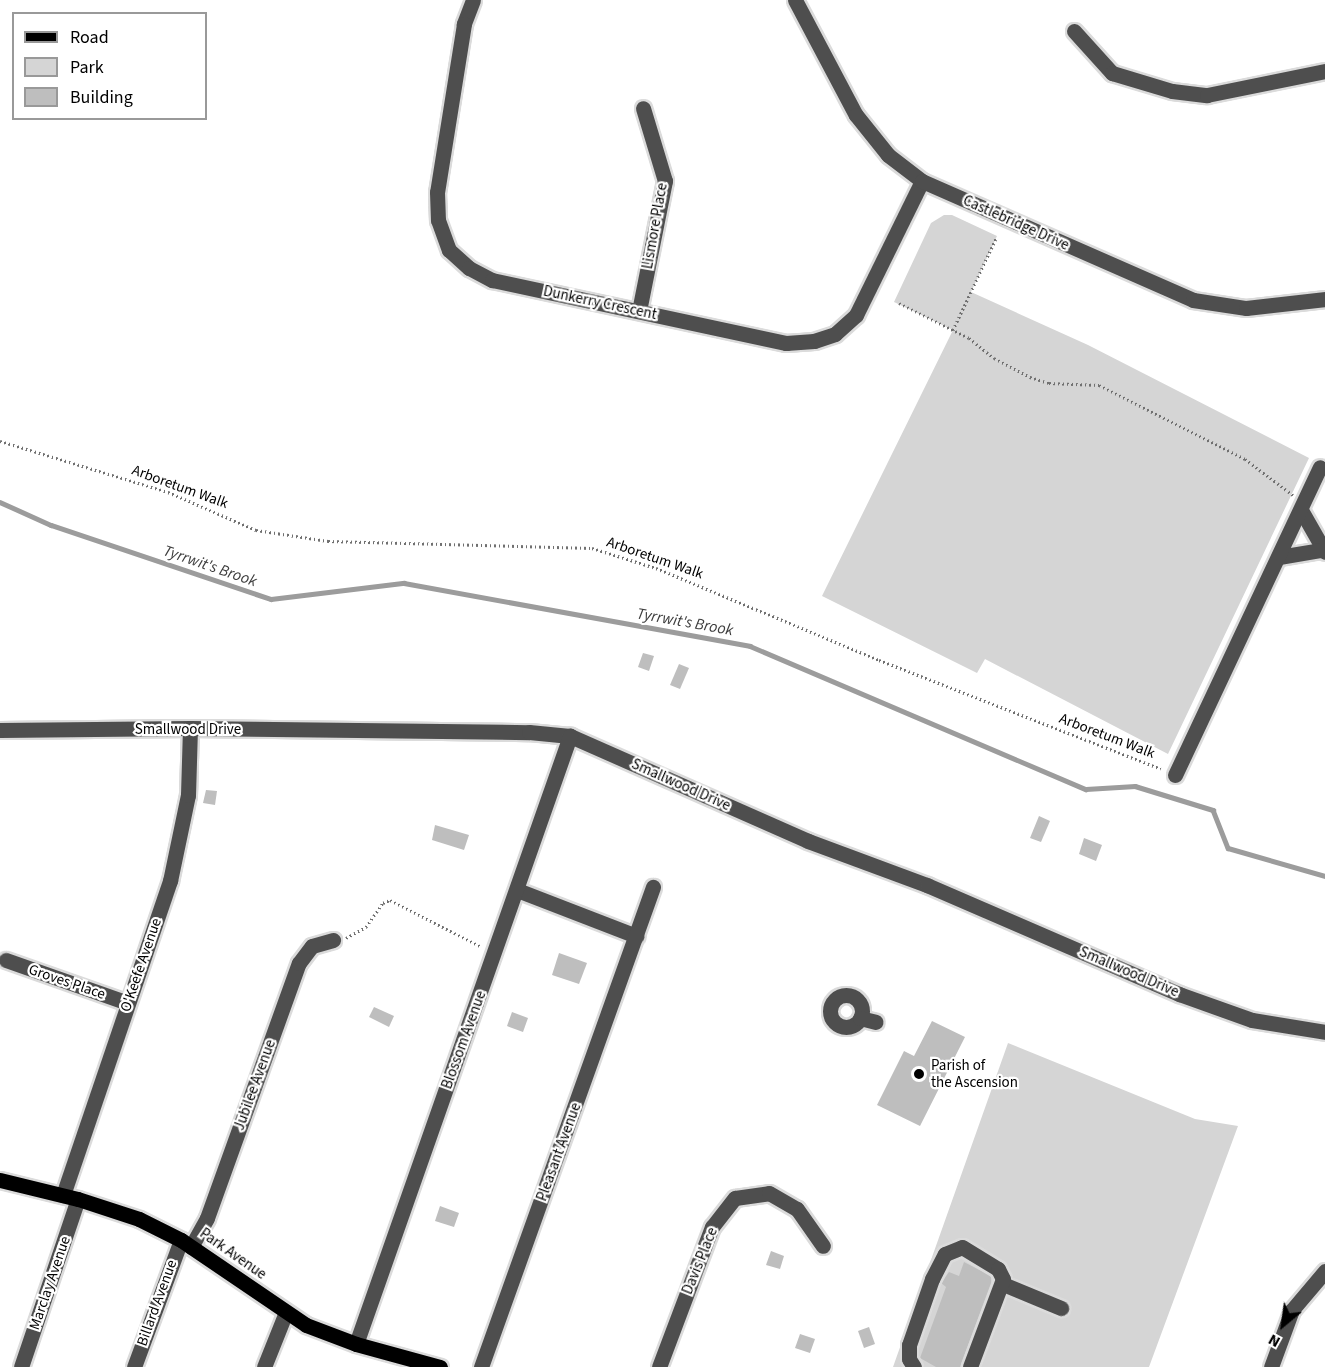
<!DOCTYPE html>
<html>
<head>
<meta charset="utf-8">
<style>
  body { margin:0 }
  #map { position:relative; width:1325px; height:1367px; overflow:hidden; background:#fff; font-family:"Source Sans 3",sans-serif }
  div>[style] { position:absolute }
  .green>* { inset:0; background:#d5d5d5 }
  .stream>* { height:4.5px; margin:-2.25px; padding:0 2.25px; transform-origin:2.25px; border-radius:2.25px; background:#9c9c9c }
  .building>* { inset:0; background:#bebebe }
  .path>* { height:3px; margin-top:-1.5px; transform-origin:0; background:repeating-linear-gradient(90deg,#707070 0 1.5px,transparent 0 4.5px) }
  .roads { filter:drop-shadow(2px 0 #dbdbdb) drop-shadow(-2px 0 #dbdbdb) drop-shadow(0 2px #dbdbdb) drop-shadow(0 -2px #dbdbdb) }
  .minor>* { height:15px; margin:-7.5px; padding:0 7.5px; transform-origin:7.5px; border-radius:7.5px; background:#4e4e4e }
  .minor>.ring { margin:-7.5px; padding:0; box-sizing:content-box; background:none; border:15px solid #4e4e4e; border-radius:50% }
  .major>* { height:15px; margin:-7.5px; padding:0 7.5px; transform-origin:7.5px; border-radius:7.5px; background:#000 }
  .dots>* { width:16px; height:16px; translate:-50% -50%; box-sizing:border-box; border:3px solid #fff; border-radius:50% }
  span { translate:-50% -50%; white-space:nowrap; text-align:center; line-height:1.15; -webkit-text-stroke:4.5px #fff; paint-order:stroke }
  .street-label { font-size:15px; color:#000 }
  .poi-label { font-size:15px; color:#000 }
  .left { translate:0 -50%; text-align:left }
  .water-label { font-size:16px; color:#3d3d3d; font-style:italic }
  .legend { position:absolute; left:12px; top:12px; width:195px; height:108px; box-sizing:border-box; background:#fff; border:2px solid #999; margin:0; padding:8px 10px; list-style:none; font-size:18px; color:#000 }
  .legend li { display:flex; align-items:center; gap:12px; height:30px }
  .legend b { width:30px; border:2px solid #999 }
  .north { position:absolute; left:1253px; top:1295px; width:60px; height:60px; -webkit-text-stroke:4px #fff; paint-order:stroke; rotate:209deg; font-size:16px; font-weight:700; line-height:24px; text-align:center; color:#000 }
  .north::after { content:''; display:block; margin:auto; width:21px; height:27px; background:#000; clip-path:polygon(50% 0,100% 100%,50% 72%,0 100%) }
</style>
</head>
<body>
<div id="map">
  <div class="green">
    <div style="clip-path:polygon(944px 215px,952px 215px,997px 236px,971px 292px,1088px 345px,1309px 458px,1168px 754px,985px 659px,977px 673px,822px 596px,953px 330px,894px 302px,931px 223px)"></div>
    <div style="clip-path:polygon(1008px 1043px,1195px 1119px,1238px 1126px,1149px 1367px,893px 1367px)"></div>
  </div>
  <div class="stream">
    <div style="left:0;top:502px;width:56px;rotate:24.3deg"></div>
    <div style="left:51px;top:525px;width:232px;rotate:18.6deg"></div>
    <div style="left:271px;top:599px;width:134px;rotate:-6.9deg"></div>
    <div style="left:404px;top:583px;width:352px;rotate:10.3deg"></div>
    <div style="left:750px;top:646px;width:365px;rotate:23.1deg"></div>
    <div style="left:1086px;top:789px;width:49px;rotate:-3.5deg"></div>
    <div style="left:1135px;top:786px;width:82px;rotate:17.1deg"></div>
    <div style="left:1213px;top:810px;width:41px;rotate:68.5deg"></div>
    <div style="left:1228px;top:848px;width:101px;rotate:16.1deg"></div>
  </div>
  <div class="building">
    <div style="clip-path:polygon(643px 653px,654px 656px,649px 671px,638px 667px)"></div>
    <div style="clip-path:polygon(679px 664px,689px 668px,680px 689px,670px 685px)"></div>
    <div style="clip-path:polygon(206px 790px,217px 791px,215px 805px,203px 803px)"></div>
    <div style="clip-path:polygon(1039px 816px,1050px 821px,1041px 842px,1030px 838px)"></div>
    <div style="clip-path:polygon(435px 825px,469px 835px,464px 850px,432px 840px)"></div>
    <div style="clip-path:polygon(1084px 838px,1102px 845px,1096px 861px,1079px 854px)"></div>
    <div style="clip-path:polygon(559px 953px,587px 963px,579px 984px,552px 975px)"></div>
    <div style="clip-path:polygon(374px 1007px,394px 1016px,389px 1027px,369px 1017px)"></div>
    <div style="clip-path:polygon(512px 1012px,528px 1018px,523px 1032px,507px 1026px)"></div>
    <div style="clip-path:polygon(932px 1021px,965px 1037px,920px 1126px,877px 1105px,904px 1051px,914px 1056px)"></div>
    <div style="clip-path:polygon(440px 1206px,459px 1213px,454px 1227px,435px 1221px)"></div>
    <div style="clip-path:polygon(771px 1251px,784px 1256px,780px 1269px,766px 1265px)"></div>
    <div style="clip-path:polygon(964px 1262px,991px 1276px,991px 1283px,960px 1367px,936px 1367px,920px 1358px,946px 1287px,941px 1283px,949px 1272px,959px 1276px)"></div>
    <div style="clip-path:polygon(869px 1327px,875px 1344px,864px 1348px,858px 1331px)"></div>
    <div style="clip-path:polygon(800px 1334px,815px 1339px,810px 1353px,795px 1348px)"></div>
  </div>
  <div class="path">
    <div style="left:899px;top:303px;width:78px;rotate:26.6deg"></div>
    <div style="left:969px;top:338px;width:32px;rotate:39deg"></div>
    <div style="left:994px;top:358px;width:41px;rotate:27.8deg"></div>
    <div style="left:1030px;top:377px;width:20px;rotate:18deg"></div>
    <div style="left:1049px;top:383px;width:50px;rotate:2.3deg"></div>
    <div style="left:1099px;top:385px;width:164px;rotate:26.9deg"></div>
    <div style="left:1245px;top:459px;width:60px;rotate:36.9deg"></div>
    <div style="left:953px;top:330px;width:102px;rotate:-64.9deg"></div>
    <div style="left:0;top:441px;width:176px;rotate:16.9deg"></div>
    <div style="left:168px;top:492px;width:96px;rotate:23.4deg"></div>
    <div style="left:256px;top:530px;width:73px;rotate:8.7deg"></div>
    <div style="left:328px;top:541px;width:264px;rotate:1.5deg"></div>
    <div style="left:592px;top:548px;width:67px;rotate:17.4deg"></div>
    <div style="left:656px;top:568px;width:241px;rotate:22.4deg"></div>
    <div style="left:879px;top:660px;width:302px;rotate:21.1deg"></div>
    <div style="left:346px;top:938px;width:23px;rotate:-29deg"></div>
    <div style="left:366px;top:927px;width:29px;rotate:-55deg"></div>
    <div style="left:383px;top:903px;width:8px;rotate:-23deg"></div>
    <div style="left:390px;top:900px;width:101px;rotate:27.1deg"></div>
  </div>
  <div class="roads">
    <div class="minor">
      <div style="left:473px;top:0;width:26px;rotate:111deg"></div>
      <div style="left:464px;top:24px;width:170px;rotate:99.1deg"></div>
      <div style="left:437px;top:192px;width:28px;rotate:88deg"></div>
      <div style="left:438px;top:220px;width:32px;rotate:70deg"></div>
      <div style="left:449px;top:250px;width:27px;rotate:42deg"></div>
      <div style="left:469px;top:268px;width:26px;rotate:28deg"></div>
      <div style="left:492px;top:280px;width:301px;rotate:12.1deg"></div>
      <div style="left:786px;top:343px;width:28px;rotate:-4deg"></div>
      <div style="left:814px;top:341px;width:22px;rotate:-18deg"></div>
      <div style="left:835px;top:334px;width:28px;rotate:-42deg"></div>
      <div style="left:856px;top:315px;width:149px;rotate:-63.8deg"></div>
      <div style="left:795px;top:0;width:130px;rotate:62.1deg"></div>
      <div style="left:856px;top:115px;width:51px;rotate:51.3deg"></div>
      <div style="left:888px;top:155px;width:43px;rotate:37.4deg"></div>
      <div style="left:922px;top:181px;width:296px;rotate:23.7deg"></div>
      <div style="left:1193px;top:300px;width:54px;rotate:8.6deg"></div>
      <div style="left:1246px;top:308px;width:80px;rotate:-6.5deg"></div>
      <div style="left:1074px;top:31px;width:57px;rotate:47.9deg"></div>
      <div style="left:1112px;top:73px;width:63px;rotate:16.7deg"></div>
      <div style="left:1172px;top:91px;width:35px;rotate:7deg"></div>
      <div style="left:1207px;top:95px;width:120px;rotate:-11.5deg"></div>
      <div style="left:639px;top:311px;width:133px;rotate:-78.7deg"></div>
      <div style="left:665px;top:181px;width:76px;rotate:-106.8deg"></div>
      <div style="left:1301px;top:510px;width:48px;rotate:60.3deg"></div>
      <div style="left:1279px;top:557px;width:43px;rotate:-9.5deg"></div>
      <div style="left:0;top:730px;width:190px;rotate:-0.6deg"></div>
      <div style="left:190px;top:728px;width:339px;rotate:0.7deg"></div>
      <div style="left:529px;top:732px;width:41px;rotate:5.6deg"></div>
      <div style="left:570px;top:736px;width:260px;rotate:23.8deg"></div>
      <div style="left:808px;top:841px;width:127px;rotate:20.3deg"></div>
      <div style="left:927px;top:885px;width:275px;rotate:23.4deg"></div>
      <div style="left:1179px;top:994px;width:77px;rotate:19.6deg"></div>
      <div style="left:1252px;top:1020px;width:74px;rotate:9.3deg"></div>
      <div style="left:1175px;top:775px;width:340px;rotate:-64.8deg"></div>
      <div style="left:517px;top:890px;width:128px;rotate:21.1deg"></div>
      <div style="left:6px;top:960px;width:129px;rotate:19.4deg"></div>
      <div class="ring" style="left:830px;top:995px;width:17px;height:17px"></div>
      <div style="left:860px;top:1018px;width:16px;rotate:14deg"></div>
      <div style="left:63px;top:1195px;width:332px;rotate:-71.2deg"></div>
      <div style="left:170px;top:881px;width:88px;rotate:-78.2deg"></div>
      <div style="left:188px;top:795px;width:67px;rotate:-88.3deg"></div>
      <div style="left:191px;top:1247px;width:33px;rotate:-61deg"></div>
      <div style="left:207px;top:1218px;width:271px;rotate:-70.2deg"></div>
      <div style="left:299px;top:963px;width:21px;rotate:-53deg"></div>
      <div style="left:312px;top:946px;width:22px;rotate:-16deg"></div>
      <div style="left:1003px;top:1284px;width:63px;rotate:22.5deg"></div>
      <div style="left:356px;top:1344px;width:645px;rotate:-70.61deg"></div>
      <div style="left:21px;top:1367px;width:177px;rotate:-71.3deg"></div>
      <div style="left:134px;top:1367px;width:135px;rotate:-69.7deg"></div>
      <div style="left:264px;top:1367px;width:59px;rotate:-68.2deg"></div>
      <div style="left:481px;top:1367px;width:510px;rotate:-70.29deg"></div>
      <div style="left:659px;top:1367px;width:150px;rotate:-69.3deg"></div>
      <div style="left:712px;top:1227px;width:37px;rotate:-52deg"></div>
      <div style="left:735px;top:1198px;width:34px;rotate:-8deg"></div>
      <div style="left:769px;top:1193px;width:32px;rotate:30deg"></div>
      <div style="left:797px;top:1209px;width:45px;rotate:54.9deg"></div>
      <div style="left:914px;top:1367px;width:9px;rotate:-122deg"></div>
      <div style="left:909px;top:1359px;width:14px;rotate:-90deg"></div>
      <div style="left:909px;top:1345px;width:70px;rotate:-70.8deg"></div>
      <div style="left:932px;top:1279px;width:28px;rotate:-63deg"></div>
      <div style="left:945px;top:1254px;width:18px;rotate:-22deg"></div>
      <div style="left:962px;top:1247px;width:42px;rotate:31.4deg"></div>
      <div style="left:998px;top:1269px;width:11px;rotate:63deg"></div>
      <div style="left:1003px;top:1279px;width:94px;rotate:110.6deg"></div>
      <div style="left:1271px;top:1367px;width:61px;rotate:-69.8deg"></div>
      <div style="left:1292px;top:1310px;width:51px;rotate:-49.8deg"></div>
    </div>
    <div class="major">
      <div style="left:0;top:1180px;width:80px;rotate:13.7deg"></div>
      <div style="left:78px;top:1199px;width:64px;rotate:18.2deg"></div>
      <div style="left:139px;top:1219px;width:47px;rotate:26.6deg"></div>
      <div style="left:181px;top:1240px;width:151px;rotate:34.2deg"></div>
      <div style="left:306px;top:1325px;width:53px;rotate:20.8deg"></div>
      <div style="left:356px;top:1344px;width:87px;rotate:15.3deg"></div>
    </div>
  </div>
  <div class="dots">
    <div style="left:919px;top:1074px;background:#000"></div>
  </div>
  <div class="street-label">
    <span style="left:1016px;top:223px;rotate:24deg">Castlebridge Drive</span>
    <span style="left:655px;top:226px;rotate:-80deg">Lismore Place</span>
    <span style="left:600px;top:303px;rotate:12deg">Dunkerry Crescent</span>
    <span style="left:180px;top:487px;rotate:20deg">Arboretum Walk</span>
    <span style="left:655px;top:558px;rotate:19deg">Arboretum Walk</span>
    <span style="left:188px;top:730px">Smallwood Drive</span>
    <span style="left:1107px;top:736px;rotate:21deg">Arboretum Walk</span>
    <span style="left:681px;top:785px;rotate:24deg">Smallwood Drive</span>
    <span style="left:141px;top:965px;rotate:-71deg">O'Keefe Avenue</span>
    <span style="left:1129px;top:972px;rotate:23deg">Smallwood Drive</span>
    <span style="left:67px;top:982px;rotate:19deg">Groves Place</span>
    <span style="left:464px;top:1040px;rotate:-70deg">Blossom Avenue</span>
    <span style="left:255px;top:1085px;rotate:-70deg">Jubilee Avenue</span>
    <span style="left:559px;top:1152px;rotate:-70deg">Pleasant Avenue</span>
    <span style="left:233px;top:1254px;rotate:35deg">Park Avenue</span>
    <span style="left:700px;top:1261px;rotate:-68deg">Davis Place</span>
    <span style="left:50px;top:1283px;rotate:-71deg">Marclay Avenue</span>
    <span style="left:157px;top:1303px;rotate:-70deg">Billard Avenue</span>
  </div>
  <div class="poi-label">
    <span class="left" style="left:931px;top:1074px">Parish of<br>the Ascension</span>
  </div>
  <div class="water-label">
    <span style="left:210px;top:566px;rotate:19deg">Tyrrwit's Brook</span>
    <span style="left:685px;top:622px;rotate:10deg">Tyrrwit's Brook</span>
  </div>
  <ul class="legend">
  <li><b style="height:8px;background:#000"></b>Road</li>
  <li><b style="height:16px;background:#d5d5d5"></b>Park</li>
  <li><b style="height:16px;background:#bebebe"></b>Building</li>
  </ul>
  <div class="north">N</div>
</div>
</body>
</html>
